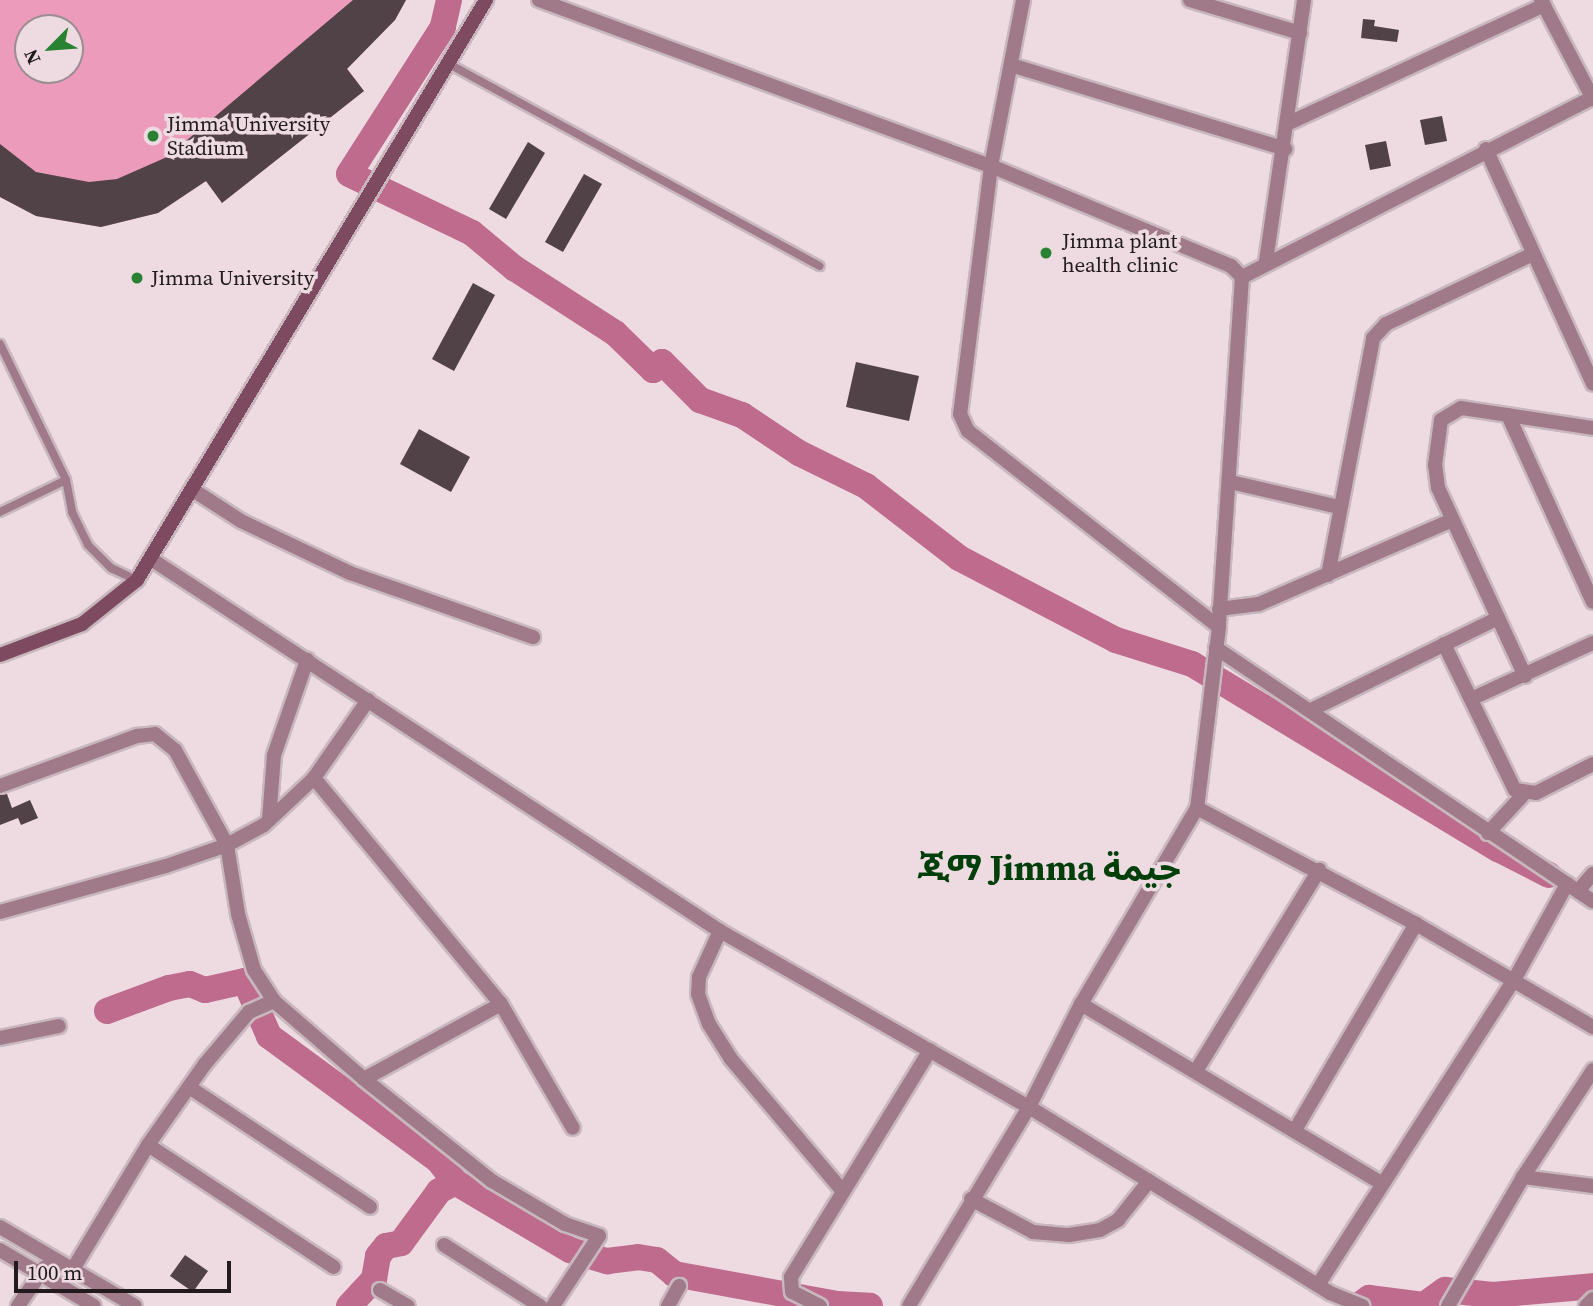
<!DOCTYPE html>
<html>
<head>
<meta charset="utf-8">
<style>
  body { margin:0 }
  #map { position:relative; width:1593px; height:1306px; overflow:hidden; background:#eddbe1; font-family:"Source Serif 4","Noto Sans Arabic","Noto Sans Ethiopic",serif }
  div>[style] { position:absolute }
  .green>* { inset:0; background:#ec9bbb }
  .river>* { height:26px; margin:-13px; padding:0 13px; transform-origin:13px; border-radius:13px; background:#be6b8d }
  .building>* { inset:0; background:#504247 }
  .roads { filter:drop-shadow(2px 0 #c8b8be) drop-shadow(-2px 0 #c8b8be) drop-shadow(0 2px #c8b8be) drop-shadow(0 -2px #c8b8be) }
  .lane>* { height:8px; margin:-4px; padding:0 4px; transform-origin:4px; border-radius:4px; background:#a07a88 }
  .street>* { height:14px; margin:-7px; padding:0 7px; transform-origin:7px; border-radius:7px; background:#a07a88 }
  .secondary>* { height:14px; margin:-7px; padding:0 7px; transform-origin:7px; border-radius:7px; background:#7e4a5f }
  .dots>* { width:19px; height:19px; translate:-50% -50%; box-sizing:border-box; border:4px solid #eddbe1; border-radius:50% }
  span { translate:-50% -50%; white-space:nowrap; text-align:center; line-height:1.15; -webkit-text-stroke:7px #eddbe1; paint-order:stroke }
  .poi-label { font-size:21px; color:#211b1d }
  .left { translate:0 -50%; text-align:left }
  .town-label { font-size:35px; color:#003e0a; font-weight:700 }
  .north { position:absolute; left:14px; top:14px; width:70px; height:70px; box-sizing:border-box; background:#eddbe1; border:2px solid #9b8e93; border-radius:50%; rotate:245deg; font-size:19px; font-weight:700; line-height:28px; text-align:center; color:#211b1d }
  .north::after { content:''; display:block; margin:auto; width:24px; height:32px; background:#288231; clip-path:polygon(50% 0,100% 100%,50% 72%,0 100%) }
  .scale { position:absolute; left:14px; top:1261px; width:217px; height:32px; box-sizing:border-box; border:4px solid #211b1d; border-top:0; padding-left:9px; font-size:21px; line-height:24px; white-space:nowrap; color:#211b1d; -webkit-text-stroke:5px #eddbe1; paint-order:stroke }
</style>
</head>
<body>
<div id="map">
  <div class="green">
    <div style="clip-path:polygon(evenodd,0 0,406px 0,395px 20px,347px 68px,364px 91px,222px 203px,206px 181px,158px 213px,101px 227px,36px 216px,0 197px,0 0,28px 28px,70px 28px,70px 70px,28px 70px,28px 28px)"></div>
  </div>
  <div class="river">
    <div style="left:449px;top:0;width:28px;rotate:103deg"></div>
    <div style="left:443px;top:27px;width:174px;rotate:122.6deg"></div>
    <div style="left:349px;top:174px;width:136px;rotate:25.6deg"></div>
    <div style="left:472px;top:233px;width:55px;rotate:39.8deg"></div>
    <div style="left:514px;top:268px;width:120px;rotate:32.8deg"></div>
    <div style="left:615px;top:333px;width:53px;rotate:44.2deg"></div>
    <div style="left:653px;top:370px;width:12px;rotate:-42deg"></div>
    <div style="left:662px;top:362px;width:54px;rotate:45deg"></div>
    <div style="left:700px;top:400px;width:45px;rotate:19.7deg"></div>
    <div style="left:742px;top:415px;width:69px;rotate:33.7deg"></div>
    <div style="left:799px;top:453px;width:75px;rotate:26.2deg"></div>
    <div style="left:866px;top:486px;width:118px;rotate:37.7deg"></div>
    <div style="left:959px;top:558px;width:177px;rotate:27.6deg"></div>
    <div style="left:1116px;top:640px;width:80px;rotate:17.5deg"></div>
    <div style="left:1192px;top:664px;width:358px;rotate:31.2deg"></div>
    <div style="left:1498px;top:849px;width:57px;rotate:27deg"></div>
    <div style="left:107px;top:1011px;width:66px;rotate:-20.4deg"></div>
    <div style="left:169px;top:988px;width:21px;rotate:-11deg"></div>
    <div style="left:190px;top:984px;width:16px;rotate:22deg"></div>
    <div style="left:205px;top:990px;width:41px;rotate:-12.7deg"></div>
    <div style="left:245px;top:981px;width:60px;rotate:66.4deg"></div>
    <div style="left:269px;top:1036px;width:210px;rotate:36.3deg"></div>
    <div style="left:438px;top:1160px;width:28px;rotate:52deg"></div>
    <div style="left:349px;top:1306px;width:37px;rotate:-47deg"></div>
    <div style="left:374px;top:1279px;width:23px;rotate:-80deg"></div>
    <div style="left:378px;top:1256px;width:13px;rotate:-51deg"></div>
    <div style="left:386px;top:1246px;width:15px;rotate:-11deg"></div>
    <div style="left:401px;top:1243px;width:64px;rotate:-53.8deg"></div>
    <div style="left:439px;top:1191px;width:18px;rotate:-29deg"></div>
    <div style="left:455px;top:1182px;width:134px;rotate:30.6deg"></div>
    <div style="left:570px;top:1250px;width:39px;rotate:17deg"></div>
    <div style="left:607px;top:1261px;width:31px;rotate:-7deg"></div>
    <div style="left:638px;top:1257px;width:19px;rotate:9deg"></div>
    <div style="left:657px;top:1260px;width:22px;rotate:39deg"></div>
    <div style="left:674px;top:1274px;width:166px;rotate:10.4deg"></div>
    <div style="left:837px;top:1304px;width:33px;rotate:3deg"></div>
    <div style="left:1358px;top:1306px;width:14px;rotate:-36deg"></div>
    <div style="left:1369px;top:1298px;width:55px;rotate:7.3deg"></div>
    <div style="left:1424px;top:1305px;width:26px;rotate:-36deg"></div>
    <div style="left:1445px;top:1290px;width:48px;rotate:5.9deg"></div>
    <div style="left:1493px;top:1295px;width:100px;rotate:-5.1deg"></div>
  </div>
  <div class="building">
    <div style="clip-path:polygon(353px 0,406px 0,395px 20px,347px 69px,364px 91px,222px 203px,206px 181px,158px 213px,101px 227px,36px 216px,0 197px,0 144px,36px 172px,89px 182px,117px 179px,167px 157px)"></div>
    <div style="clip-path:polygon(1363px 19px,1375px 20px,1374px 26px,1399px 30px,1397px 42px,1361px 38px)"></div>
    <div style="clip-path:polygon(1442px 116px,1447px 141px,1425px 145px,1420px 120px)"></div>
    <div style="clip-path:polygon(1386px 141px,1391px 166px,1370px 170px,1365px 145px)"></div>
    <div style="clip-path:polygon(528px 142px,545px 153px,506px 219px,489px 209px)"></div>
    <div style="clip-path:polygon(584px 174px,602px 184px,563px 252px,545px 242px)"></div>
    <div style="clip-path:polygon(473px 283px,495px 295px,454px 371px,432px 359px)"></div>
    <div style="clip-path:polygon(856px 362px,919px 376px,909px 421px,846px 407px)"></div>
    <div style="clip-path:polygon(419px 429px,470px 457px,451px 492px,400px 464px)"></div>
    <div style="clip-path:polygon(7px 794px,12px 808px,30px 800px,38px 818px,21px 825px,18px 818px,0 825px,0 795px)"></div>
    <div style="clip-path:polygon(185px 1255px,208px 1271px,193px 1292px,170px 1276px)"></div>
  </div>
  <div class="roads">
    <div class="lane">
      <div style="left:449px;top:64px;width:422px;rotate:28.6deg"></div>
      <div style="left:0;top:344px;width:151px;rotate:64.1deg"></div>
      <div style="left:66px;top:480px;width:33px;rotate:79deg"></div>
      <div style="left:72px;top:512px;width:37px;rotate:64deg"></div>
      <div style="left:88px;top:545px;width:33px;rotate:45deg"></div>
      <div style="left:111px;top:568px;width:29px;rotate:25deg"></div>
      <div style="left:0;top:512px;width:73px;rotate:-25.9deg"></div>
    </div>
    <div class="street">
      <div style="left:539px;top:0;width:482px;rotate:20.2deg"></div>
      <div style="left:991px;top:166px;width:260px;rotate:22.6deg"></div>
      <div style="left:1231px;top:266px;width:16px;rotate:45deg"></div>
      <div style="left:1242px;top:277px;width:351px;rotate:93.8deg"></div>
      <div style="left:1219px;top:627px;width:182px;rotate:96.9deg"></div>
      <div style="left:1197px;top:808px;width:228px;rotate:120.6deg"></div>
      <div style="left:1081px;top:1004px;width:115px;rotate:116.8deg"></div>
      <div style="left:1029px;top:1107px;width:232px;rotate:121.1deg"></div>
      <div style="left:1023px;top:0;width:169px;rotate:100.9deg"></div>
      <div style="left:991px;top:166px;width:250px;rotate:97.1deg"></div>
      <div style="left:960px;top:414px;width:19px;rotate:65deg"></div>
      <div style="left:968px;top:431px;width:318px;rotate:38deg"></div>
      <div style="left:1190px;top:0;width:115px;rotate:16.7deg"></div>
      <div style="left:1541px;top:0;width:112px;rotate:62.3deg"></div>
      <div style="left:1011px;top:65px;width:287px;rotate:17deg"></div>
      <div style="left:1289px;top:123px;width:281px;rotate:-24.8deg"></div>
      <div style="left:1486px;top:149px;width:258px;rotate:65.5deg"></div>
      <div style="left:1266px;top:261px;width:264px;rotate:-81.7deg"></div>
      <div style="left:1242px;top:277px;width:394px;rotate:-27.1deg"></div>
      <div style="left:1508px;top:415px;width:205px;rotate:65.6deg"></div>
      <div style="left:1230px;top:482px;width:112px;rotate:12.9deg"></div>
      <div style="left:193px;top:490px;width:57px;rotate:32.9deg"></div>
      <div style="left:241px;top:521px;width:121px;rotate:25.5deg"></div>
      <div style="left:350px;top:573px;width:194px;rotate:19.3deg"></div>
      <div style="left:151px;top:559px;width:680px;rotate:33.18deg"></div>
      <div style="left:720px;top:931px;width:356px;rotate:29.7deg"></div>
      <div style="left:1029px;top:1107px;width:354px;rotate:31.7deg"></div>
      <div style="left:1330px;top:1293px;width:35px;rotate:22deg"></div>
      <div style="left:1328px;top:575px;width:241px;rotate:-79.2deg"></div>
      <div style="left:1373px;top:338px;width:19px;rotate:-47deg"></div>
      <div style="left:1386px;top:324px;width:163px;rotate:-25.5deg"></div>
      <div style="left:1219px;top:609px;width:40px;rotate:-7.1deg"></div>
      <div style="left:1259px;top:604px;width:210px;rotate:-23.5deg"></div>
      <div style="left:1444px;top:644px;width:162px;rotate:64.1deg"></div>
      <div style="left:1515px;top:790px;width:21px;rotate:8deg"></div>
      <div style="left:1536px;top:793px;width:64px;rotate:-27deg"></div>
      <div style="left:1216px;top:648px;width:454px;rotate:33.9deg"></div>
      <div style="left:1525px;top:676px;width:207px;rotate:-114.8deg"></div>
      <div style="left:1438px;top:488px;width:23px;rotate:-97deg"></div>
      <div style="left:1435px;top:465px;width:45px;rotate:-82.4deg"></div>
      <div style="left:1441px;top:420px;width:23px;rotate:-31deg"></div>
      <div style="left:1461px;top:408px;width:134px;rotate:8.6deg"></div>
      <div style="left:1471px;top:699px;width:134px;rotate:-24.7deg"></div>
      <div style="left:1311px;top:710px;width:208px;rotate:-26.2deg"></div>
      <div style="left:314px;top:778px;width:293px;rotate:50.4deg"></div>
      <div style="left:501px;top:1004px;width:143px;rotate:59.9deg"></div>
      <div style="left:0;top:786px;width:146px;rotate:-20.1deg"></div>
      <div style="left:137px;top:736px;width:18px;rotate:-6deg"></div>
      <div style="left:155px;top:734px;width:26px;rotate:39deg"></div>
      <div style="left:175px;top:750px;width:108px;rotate:61.3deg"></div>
      <div style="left:227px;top:845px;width:70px;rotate:80.9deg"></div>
      <div style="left:238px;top:914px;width:58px;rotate:74.1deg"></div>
      <div style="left:254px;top:970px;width:37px;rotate:57deg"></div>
      <div style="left:274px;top:1001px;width:119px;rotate:40.9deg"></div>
      <div style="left:364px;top:1079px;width:164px;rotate:38.6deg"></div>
      <div style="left:492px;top:1181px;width:85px;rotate:30.5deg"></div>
      <div style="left:565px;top:1224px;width:36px;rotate:19deg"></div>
      <div style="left:599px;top:1236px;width:84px;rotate:123.3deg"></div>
      <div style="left:1197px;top:808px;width:248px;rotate:27.9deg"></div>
      <div style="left:1416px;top:924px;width:205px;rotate:30.2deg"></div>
      <div style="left:269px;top:820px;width:65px;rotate:-85.6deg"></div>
      <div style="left:274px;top:755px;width:101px;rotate:-70.8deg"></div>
      <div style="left:1488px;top:833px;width:52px;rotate:-47.4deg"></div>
      <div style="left:1578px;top:891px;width:23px;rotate:-49deg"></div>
      <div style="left:0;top:912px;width:172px;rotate:-15.5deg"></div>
      <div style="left:166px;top:866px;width:65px;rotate:-19deg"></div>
      <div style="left:227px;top:845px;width:42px;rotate:-28.4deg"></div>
      <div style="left:264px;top:825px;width:69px;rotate:-43.2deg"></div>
      <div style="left:314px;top:778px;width:95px;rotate:-55.3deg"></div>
      <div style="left:720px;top:931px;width:51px;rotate:114.5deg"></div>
      <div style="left:699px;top:977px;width:17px;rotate:93deg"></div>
      <div style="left:698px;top:994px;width:32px;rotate:70deg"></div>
      <div style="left:709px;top:1024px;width:41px;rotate:57.8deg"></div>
      <div style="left:731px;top:1059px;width:170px;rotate:49.8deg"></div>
      <div style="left:1081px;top:1004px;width:349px;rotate:30.8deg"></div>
      <div style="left:0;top:1038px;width:60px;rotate:-11.5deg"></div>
      <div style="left:1196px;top:1071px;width:236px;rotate:-58.5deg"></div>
      <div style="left:364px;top:1079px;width:156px;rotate:-28.7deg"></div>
      <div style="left:189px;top:1087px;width:217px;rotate:33.5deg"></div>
      <div style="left:1295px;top:1130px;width:239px;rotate:-59.6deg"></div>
      <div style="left:148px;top:1145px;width:222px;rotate:33.3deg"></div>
      <div style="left:1523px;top:1177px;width:71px;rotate:7.3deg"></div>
      <div style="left:971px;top:1199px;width:70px;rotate:28deg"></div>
      <div style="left:1033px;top:1232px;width:36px;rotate:5deg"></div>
      <div style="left:1069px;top:1235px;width:31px;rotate:-9deg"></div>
      <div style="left:1100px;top:1230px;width:21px;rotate:-29deg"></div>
      <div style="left:1118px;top:1220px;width:50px;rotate:-51.5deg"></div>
      <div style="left:0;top:1227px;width:156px;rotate:30.3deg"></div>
      <div style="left:444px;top:1245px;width:114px;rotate:32.4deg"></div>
      <div style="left:0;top:1250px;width:109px;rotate:30.8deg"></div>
      <div style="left:73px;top:1269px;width:145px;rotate:-58.8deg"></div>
      <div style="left:148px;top:1145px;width:99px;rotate:-54.9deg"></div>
      <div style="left:205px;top:1064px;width:68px;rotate:-49.8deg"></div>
      <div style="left:249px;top:1012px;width:27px;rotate:-24deg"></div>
      <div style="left:1318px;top:1285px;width:363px;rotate:-57.3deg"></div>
      <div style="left:1514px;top:980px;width:110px;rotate:-61.1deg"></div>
      <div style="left:380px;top:1290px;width:32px;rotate:30deg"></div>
      <div style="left:18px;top:1306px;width:47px;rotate:-55.3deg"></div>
      <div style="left:668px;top:1306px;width:23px;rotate:-61deg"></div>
      <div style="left:820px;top:1306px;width:31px;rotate:-153deg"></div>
      <div style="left:792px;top:1292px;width:15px;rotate:-94deg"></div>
      <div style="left:791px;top:1277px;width:266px;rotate:-58.5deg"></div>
      <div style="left:1448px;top:1306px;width:149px;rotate:-59.8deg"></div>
      <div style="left:1523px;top:1177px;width:128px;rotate:-56.8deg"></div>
      <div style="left:1586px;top:1306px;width:10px;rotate:-45deg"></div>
    </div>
    <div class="secondary">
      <div style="left:0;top:655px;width:88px;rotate:-20.7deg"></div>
      <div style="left:82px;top:624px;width:70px;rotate:-38.7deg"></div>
      <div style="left:137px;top:580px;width:677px;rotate:-58.96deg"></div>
    </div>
  </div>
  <div class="dots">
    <div style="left:153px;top:136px;background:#288231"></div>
    <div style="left:1046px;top:253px;background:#288231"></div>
    <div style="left:137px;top:278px;background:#288231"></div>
  </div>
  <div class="poi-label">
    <span class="left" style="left:167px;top:136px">Jimma University<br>Stadium</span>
    <span class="left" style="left:1062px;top:253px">Jimma plant<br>health clinic</span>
    <span class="left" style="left:151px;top:278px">Jimma University</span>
  </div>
  <div class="town-label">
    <span style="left:1049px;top:868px">ጂማ Jimma جيمة</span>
  </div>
  <div class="north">N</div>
  <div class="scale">100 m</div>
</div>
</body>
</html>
